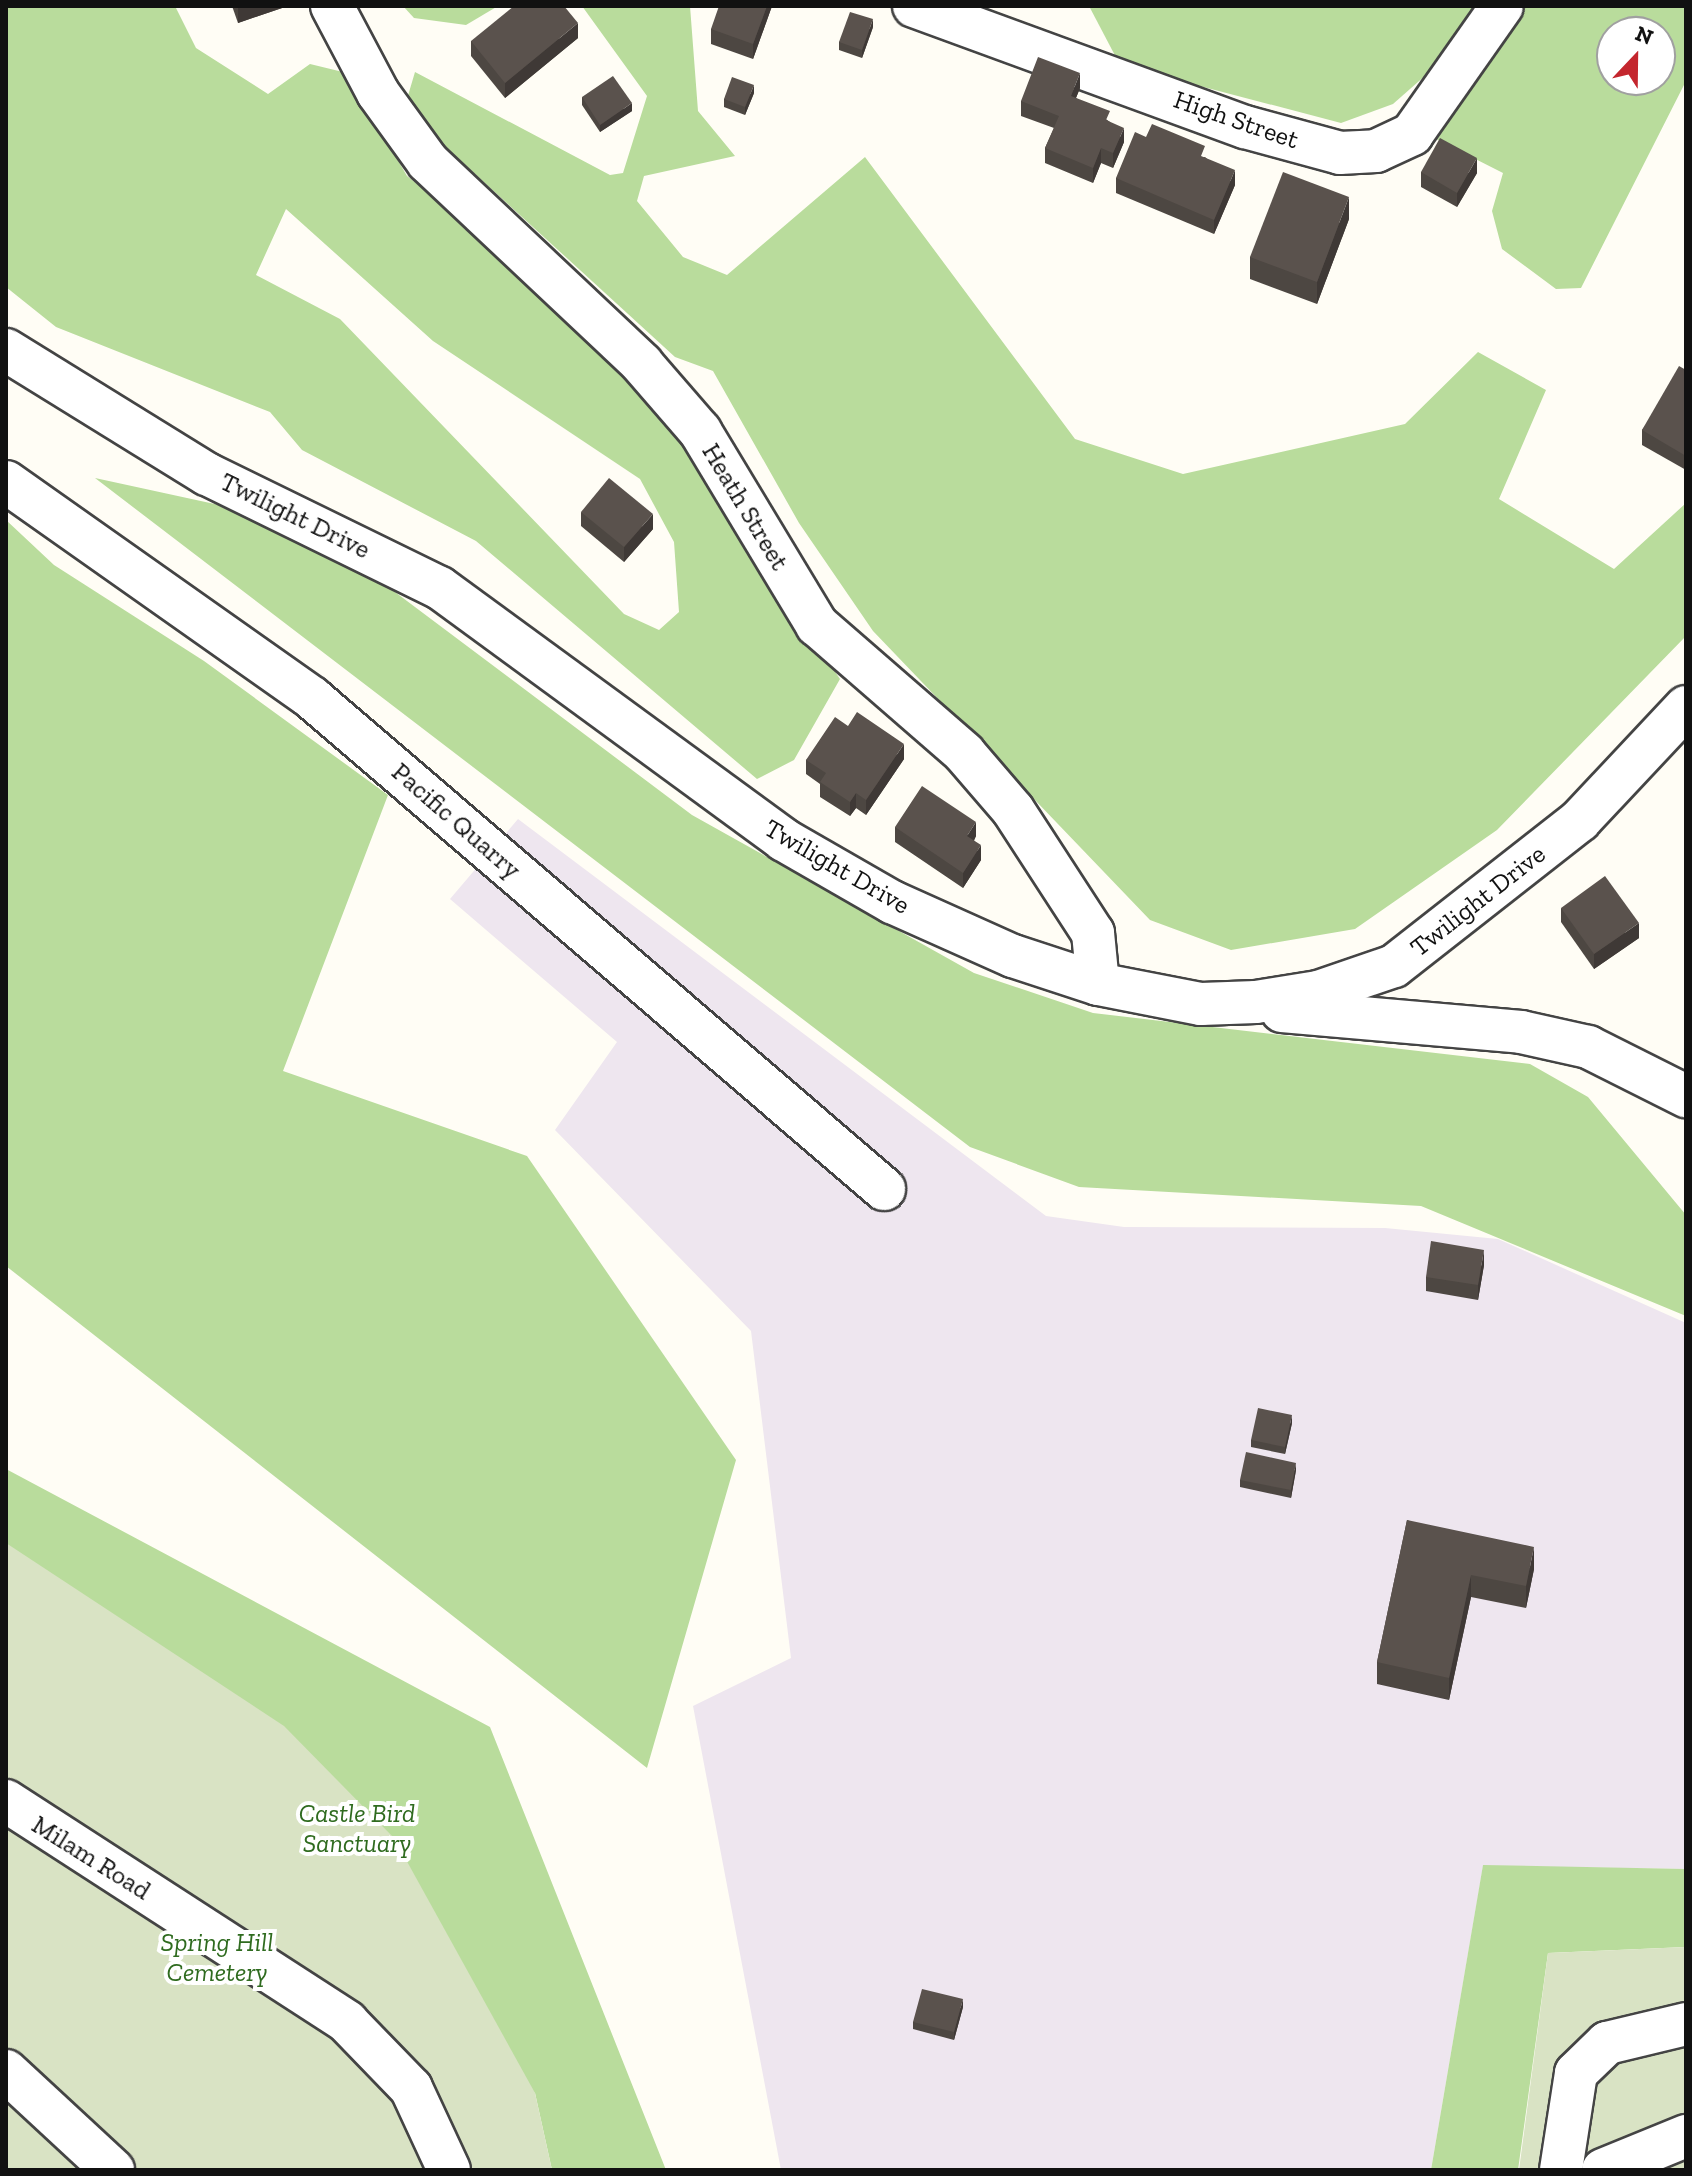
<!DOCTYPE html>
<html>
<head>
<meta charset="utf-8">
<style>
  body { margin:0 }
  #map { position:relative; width:1692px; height:2176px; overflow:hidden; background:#fffdf5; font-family:"Zilla Slab",serif }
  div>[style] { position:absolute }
  .industrial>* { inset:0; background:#eee6ef }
  .forest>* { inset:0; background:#b9dc9c }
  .cemetery>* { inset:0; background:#d9e3c4 }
  .roads { filter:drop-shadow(2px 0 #444) drop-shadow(-2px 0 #444) drop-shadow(0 2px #444) drop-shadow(0 -2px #444) }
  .minor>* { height:42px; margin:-21px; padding:0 21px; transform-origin:21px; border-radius:21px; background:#fff }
  .wall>* { inset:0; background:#4d4742 }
  .shaded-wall>* { inset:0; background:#3f3936 }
  .building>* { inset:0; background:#5a524d }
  span { translate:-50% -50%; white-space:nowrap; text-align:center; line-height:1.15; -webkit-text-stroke:8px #fff; paint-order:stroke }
  .street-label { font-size:26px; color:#111 }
  .park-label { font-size:26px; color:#2f6b1f; font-style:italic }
  .frame { position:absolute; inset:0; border:8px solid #111; pointer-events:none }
  .north { position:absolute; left:1596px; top:16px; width:80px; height:80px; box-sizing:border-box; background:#fff; border:2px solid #a0a0a0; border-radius:50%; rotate:22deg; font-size:22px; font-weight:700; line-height:32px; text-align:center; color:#111 }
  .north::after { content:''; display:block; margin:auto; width:28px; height:36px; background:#c4262e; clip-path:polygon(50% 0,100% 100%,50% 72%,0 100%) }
</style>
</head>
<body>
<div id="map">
  <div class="industrial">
    <div style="clip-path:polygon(518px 819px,1046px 1216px,1124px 1227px,1385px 1228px,1498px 1239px,1686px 1323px,1686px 1869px,1483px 1866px,1431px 2170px,781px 2170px,693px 1706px,791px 1658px,751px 1331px,555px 1130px,617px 1042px,450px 899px)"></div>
  </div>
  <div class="forest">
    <div style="clip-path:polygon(evenodd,6px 6px,175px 6px,196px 48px,268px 94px,310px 64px,347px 73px,407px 176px,566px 300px,640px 382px,840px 679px,794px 760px,757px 779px,476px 541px,302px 450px,270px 412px,56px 327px,6px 287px,6px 6px,286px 209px,433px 341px,640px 479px,674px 542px,679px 612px,659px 630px,624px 614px,340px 319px,256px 275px,286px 209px)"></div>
    <div style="clip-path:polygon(403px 6px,498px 6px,466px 25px,414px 18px)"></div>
    <div style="clip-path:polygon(582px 6px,690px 6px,698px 111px,735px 156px,644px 176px,637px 201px,683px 257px,727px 275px,865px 157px,1075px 439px,1183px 474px,1405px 424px,1478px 352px,1546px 390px,1499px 499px,1614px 569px,1686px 503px,1686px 636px,1497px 830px,1355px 929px,1231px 950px,1150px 920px,873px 631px,799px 523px,713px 371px,675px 357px,404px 109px,415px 72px,610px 175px,623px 173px,647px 96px)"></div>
    <div style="clip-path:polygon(1089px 6px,1474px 6px,1452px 52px,1393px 104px,1341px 123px,1120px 65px)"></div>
    <div style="clip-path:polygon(evenodd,1516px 6px,1686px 6px,1686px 81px,1581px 288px,1556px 289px,1502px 249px,1492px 211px,1503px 173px,1428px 135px,1516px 6px,1612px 32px,1660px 32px,1660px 80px,1612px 80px,1612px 32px)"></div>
    <div style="clip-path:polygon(95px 478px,233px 508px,371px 574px,692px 815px,974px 973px,1093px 1013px,1530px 1064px,1588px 1097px,1686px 1215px,1686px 1316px,1421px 1206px,1079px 1187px,970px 1147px)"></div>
    <div style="clip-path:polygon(6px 520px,54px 565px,204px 661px,388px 795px,283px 1071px,527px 1156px,736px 1460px,647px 1768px,6px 1266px)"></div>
    <div style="clip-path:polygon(6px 1469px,490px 1727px,666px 2170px,552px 2170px,535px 2093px,6px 1767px)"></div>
    <div style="clip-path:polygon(1483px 1865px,1686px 1869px,1686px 1947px,1548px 1953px,1518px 2170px,1431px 2170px)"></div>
  </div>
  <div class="cemetery">
    <div style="clip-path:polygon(6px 1543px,284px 1726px,394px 1838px,535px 2093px,552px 2170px,6px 2170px)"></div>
    <div style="clip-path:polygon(1686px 1947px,1686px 2170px,1519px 2170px,1548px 1953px)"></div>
  </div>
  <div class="roads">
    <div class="minor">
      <div style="left:332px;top:6px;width:98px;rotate:62.1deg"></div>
      <div style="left:378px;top:93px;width:85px;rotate:54.1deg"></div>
      <div style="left:428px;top:162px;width:294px;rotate:43.3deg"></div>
      <div style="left:642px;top:364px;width:89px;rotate:49.1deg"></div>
      <div style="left:700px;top:431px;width:227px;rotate:58.9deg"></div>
      <div style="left:817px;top:625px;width:195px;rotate:41deg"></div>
      <div style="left:964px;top:753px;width:75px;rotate:49.3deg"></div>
      <div style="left:1013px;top:810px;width:147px;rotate:57deg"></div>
      <div style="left:1093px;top:933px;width:51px;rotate:84.4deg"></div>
      <div style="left:914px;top:6px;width:352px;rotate:20.1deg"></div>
      <div style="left:1245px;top:127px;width:98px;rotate:15.3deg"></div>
      <div style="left:1340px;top:153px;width:36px;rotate:-3deg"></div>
      <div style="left:1376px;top:151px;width:40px;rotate:-25deg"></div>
      <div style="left:1412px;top:134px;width:156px;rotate:-54.9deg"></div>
      <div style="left:6px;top:350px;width:236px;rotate:31.7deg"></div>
      <div style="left:207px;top:474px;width:259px;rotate:26.1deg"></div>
      <div style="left:440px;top:588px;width:426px;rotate:36.2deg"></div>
      <div style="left:784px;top:840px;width:125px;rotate:29.9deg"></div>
      <div style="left:892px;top:902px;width:133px;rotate:24.1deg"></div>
      <div style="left:1013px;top:956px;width:89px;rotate:18.2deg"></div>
      <div style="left:1098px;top:984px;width:105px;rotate:11deg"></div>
      <div style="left:1201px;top:1004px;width:55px;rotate:-2.1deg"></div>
      <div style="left:1256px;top:1002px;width:63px;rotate:-9.2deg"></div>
      <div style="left:1318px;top:992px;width:80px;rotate:-18.9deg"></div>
      <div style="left:1394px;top:966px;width:236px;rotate:-38.1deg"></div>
      <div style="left:1580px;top:820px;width:155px;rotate:-46.8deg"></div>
      <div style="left:6px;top:482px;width:375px;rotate:35.2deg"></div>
      <div style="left:312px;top:698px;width:754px;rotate:40.64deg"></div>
      <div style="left:1282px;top:1011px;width:240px;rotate:5deg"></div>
      <div style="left:1521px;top:1032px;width:69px;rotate:12.6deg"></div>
      <div style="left:1588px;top:1047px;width:110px;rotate:26.6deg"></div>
      <div style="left:6px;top:1801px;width:406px;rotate:32.9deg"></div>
      <div style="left:347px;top:2022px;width:92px;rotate:45.9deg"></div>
      <div style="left:411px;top:2088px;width:90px;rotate:65.1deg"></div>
      <div style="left:6px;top:2071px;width:146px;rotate:42.8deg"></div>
      <div style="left:1561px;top:2170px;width:98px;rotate:-81.2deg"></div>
      <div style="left:1576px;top:2073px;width:43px;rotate:-44.1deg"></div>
      <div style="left:1607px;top:2043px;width:81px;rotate:-13.5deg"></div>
      <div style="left:1603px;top:2170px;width:90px;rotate:-22.3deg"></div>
    </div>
  </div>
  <div class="wall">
    <div style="clip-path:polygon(232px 6px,285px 6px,285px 7px,238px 23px)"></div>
    <div style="clip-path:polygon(772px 6px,753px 59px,711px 44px,711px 29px)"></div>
    <div style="clip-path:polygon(873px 27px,862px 58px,839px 50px,839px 42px)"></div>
    <div style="clip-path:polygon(578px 38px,505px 98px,471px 56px,471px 41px)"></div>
    <div style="clip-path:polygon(1080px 88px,1076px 98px,1110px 122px,1124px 142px,1113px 168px,1101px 163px,1093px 183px,1045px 163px,1045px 148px,1054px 128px,1021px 116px,1021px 101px)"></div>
    <div style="clip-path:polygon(754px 93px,745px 115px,724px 107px,724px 99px)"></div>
    <div style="clip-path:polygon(582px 97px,632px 111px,600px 132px,582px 105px)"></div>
    <div style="clip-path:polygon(1205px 157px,1235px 185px,1214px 234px,1116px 193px,1116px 178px)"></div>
    <div style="clip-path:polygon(1421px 172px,1477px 173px,1457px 207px,1421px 187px)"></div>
    <div style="clip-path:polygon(1349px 219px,1317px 304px,1250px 279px,1250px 257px)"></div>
    <div style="clip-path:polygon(1686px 370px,1686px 470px,1642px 445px,1642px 430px)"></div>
    <div style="clip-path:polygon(581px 512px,653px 529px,624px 562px,581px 526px)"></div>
    <div style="clip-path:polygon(848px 726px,904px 759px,866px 815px,856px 808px,850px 816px,820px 797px,820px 784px,806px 774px,806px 760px)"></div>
    <div style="clip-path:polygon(895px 827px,976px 836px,974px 841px,981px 860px,963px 888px,895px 842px)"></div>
    <div style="clip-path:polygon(1561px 908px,1639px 938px,1594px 969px,1561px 922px)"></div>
    <div style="clip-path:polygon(1484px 1265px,1478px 1300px,1426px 1291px,1426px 1277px)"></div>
    <div style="clip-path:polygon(1292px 1423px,1285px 1454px,1251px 1447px,1251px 1440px)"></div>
    <div style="clip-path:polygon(1296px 1470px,1291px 1498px,1240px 1487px,1240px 1480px)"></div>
    <div style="clip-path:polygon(1407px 1520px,1534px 1569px,1526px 1608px,1471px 1597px,1449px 1700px,1377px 1684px,1377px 1662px)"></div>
    <div style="clip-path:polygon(963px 2007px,954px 2040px,913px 2029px,913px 2022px)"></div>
  </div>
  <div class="shaded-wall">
    <div style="clip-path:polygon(245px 6px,285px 6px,285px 7px,238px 23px,238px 8px)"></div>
    <div style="clip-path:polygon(767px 6px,772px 6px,753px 59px,753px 44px)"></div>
    <div style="clip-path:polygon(873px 19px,873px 27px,862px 58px,862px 50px)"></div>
    <div style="clip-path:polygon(578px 23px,578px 38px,505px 98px,505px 83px)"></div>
    <div style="clip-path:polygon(1080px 73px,1080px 88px,1071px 110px,1071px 96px)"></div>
    <div style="clip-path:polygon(754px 85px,754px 93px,745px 115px,745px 107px)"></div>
    <div style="clip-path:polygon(632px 103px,632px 111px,600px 132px,600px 125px)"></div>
    <div style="clip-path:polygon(1124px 128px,1124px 142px,1113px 168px,1113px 153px)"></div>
    <div style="clip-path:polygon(1101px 148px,1101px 163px,1093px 183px,1093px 168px)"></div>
    <div style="clip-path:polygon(1477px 158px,1477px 173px,1457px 207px,1457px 193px)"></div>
    <div style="clip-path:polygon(1235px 170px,1235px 185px,1214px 234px,1214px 220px)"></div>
    <div style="clip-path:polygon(1349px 197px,1349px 219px,1317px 304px,1317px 282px)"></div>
    <div style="clip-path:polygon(653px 514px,653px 529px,624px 562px,624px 547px)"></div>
    <div style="clip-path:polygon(904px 744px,904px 759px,866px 815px,866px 800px)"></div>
    <div style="clip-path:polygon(856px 793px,856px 808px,850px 816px,850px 802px)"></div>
    <div style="clip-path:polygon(976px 822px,976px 836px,967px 851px,967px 836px)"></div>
    <div style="clip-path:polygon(981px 845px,981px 860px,963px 888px,963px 873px)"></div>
    <div style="clip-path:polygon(1639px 923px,1639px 938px,1594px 969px,1594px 954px)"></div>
    <div style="clip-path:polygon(1484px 1250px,1484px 1265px,1478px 1300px,1478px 1285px)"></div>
    <div style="clip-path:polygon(1292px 1415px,1292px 1423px,1285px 1454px,1285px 1447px)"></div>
    <div style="clip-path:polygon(1296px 1463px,1296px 1470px,1291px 1498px,1291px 1490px)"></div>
    <div style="clip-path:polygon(1534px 1547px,1534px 1569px,1526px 1608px,1526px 1586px)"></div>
    <div style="clip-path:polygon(1471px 1575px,1471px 1597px,1449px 1700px,1449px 1678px)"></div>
    <div style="clip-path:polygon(963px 1999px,963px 2007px,954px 2040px,954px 2032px)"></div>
  </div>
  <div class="building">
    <div style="clip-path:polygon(514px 6px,564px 6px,578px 23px,505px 83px,471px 41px)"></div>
    <div style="clip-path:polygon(719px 6px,767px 6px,753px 44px,711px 29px)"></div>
    <div style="clip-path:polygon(850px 12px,873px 19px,862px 50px,839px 42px)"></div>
    <div style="clip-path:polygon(1038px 57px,1080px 73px,1071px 96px,1110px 111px,1106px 120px,1124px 128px,1113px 153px,1101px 148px,1093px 168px,1045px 148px,1059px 116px,1021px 101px)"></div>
    <div style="clip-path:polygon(613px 76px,632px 103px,600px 125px,582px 97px)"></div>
    <div style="clip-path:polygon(732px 77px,754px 85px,745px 107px,724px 99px)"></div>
    <div style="clip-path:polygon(1152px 124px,1205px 146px,1201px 156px,1235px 170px,1214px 220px,1116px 178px,1135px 132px,1146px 137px)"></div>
    <div style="clip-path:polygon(1440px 138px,1477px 158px,1457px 193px,1421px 172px)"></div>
    <div style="clip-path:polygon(1283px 172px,1349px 197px,1317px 282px,1250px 257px)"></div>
    <div style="clip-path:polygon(1679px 366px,1686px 370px,1686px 456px,1642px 430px)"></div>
    <div style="clip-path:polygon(609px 478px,653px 514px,624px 547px,581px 512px)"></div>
    <div style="clip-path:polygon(857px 712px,904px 744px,866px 800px,856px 793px,850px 802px,820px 782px,826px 773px,806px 760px,835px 717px,848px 726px)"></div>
    <div style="clip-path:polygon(922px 786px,976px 822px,967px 836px,981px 845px,963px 873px,895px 827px)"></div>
    <div style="clip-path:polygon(1605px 876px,1639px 923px,1594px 954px,1561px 908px)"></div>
    <div style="clip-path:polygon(1431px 1241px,1484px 1250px,1478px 1285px,1426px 1277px)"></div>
    <div style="clip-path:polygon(1258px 1408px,1292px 1415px,1285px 1447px,1251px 1440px)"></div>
    <div style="clip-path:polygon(1246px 1452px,1296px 1463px,1291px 1490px,1240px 1480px)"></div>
    <div style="clip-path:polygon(1407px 1520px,1534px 1547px,1526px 1586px,1471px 1575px,1449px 1678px,1377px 1662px)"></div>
    <div style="clip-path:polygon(922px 1989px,963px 1999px,954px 2032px,913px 2022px)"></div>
  </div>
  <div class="street-label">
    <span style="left:1236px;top:120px;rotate:19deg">High Street</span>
    <span style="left:745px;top:507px;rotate:59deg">Heath Street</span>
    <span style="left:295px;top:516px;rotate:26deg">Twilight Drive</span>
    <span style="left:456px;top:821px;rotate:41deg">Pacific Quarry</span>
    <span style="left:837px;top:867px;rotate:30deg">Twilight Drive</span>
    <span style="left:1478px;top:901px;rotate:-38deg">Twilight Drive</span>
    <span style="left:91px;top:1858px;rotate:32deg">Milam Road</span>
  </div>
  <div class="park-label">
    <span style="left:357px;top:1829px">Castle Bird<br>Sanctuary</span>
    <span style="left:217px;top:1958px">Spring Hill<br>Cemetery</span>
  </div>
  <div class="frame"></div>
  <div class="north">N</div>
</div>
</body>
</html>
